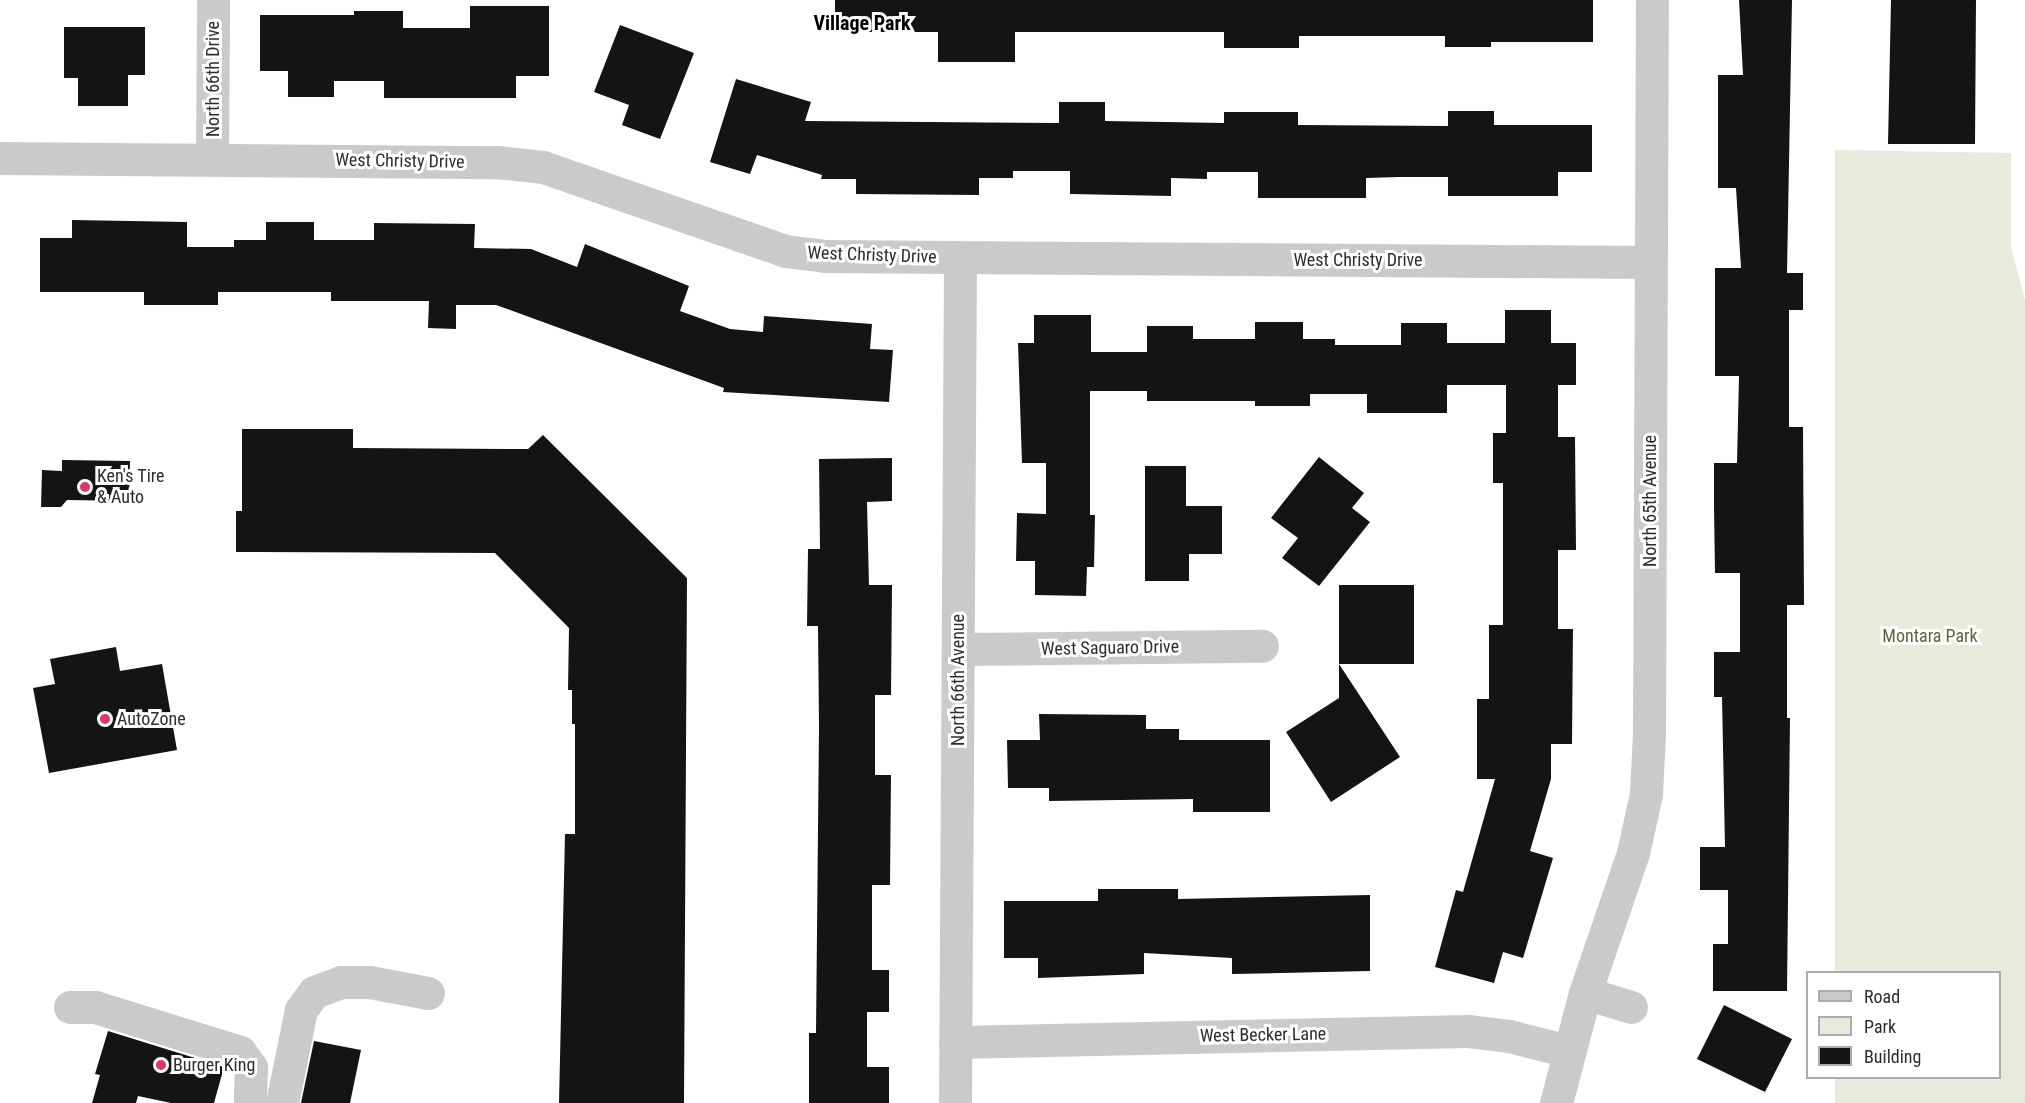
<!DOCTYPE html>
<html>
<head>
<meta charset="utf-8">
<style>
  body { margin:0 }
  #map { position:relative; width:2025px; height:1103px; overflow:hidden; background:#fff; font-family:"Roboto Condensed",sans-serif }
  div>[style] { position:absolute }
  .green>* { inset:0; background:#e7eadc }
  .building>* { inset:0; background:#141414 }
  .minor>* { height:33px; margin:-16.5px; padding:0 16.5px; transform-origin:16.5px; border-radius:16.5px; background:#cacaca }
  .dots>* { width:16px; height:16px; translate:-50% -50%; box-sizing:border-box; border:3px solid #fff; border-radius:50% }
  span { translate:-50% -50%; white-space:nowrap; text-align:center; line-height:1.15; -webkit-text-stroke:6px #fff; paint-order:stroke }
  .street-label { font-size:18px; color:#2d2d2d }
  .poi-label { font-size:18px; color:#2d2d2d }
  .left { translate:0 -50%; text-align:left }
  .park-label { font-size:18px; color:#5a663d }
  .neighbourhood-label { font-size:20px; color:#000; font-weight:700 }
  .legend { position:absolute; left:1806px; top:971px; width:195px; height:108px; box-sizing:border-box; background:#fff; border:2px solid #ababab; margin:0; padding:8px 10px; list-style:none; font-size:18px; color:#2d2d2d }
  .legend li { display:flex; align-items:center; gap:12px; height:30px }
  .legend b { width:30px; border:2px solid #ababab }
</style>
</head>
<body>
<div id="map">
  <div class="green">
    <div style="clip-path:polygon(1835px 150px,2011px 153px,2011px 247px,2025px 300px,2025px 1103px,1835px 1103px,1835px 1078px,2000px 1078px,2000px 972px,1835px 972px)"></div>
  </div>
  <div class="building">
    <div style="clip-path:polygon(835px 0,1593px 0,1593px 42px,1491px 42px,1491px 47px,1445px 47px,1445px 36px,1299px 36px,1299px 48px,1224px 48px,1224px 32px,1015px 32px,1015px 62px,938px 62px,938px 32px,835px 32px)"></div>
    <div style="clip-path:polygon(1739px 0,1792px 0,1787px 273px,1803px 273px,1803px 310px,1789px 310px,1789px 427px,1803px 427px,1804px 605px,1787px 605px,1787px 718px,1790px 718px,1787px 991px,1713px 991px,1713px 944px,1728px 944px,1728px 890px,1700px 890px,1700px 847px,1725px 847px,1722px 697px,1714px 697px,1714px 652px,1740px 652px,1740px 573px,1715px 573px,1714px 507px,1714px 463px,1737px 463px,1739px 376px,1715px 376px,1715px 268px,1741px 268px,1736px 188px,1718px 188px,1718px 75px,1743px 75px)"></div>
    <div style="clip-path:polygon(1891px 0,1976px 0,1975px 144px,1888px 144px)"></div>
    <div style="clip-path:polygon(470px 6px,549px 6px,549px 76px,516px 76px,516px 98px,384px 98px,384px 81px,334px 81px,334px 97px,288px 97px,288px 71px,260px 71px,260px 15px,354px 15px,354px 11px,403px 11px,403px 28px,470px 28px)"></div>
    <div style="clip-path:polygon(620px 25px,694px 53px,660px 139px,622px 125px,629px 105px,594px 92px)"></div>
    <div style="clip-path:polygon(64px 27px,145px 27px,145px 75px,128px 75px,128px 106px,78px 106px,78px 78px,64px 78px)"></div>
    <div style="clip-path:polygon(736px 79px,811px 102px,805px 121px,1059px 123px,1059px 102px,1105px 102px,1105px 121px,1224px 123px,1224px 112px,1298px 112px,1298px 125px,1448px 126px,1448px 111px,1494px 111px,1494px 125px,1592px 125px,1592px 172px,1558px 172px,1558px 196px,1448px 196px,1448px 177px,1399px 177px,1366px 178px,1366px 198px,1258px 198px,1258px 172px,1207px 172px,1207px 179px,1171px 178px,1171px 196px,1070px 194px,1070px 171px,1013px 171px,1013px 178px,979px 178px,979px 195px,856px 194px,856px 179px,821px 179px,822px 175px,757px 155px,750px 174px,710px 162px)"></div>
    <div style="clip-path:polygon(72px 220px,187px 222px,187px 247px,234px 247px,234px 240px,266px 240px,266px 222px,314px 222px,314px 240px,374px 240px,374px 223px,475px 224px,474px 248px,531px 249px,577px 267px,585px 244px,689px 286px,680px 311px,730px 329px,763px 332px,764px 316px,872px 324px,870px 349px,893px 350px,889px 402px,723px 392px,724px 388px,496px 305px,456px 305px,456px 329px,428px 328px,429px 301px,331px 301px,331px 292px,218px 292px,218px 305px,144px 305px,144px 292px,40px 292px,40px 238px,72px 238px)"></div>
    <div style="clip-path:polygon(1505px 310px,1551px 310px,1551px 343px,1576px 343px,1576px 385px,1558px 385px,1558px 437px,1575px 437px,1576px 550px,1558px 550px,1558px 629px,1573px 629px,1572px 744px,1551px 744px,1551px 779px,1530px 851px,1553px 858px,1523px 958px,1503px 952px,1494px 983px,1435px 967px,1456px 890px,1463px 892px,1495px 779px,1477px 779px,1477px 699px,1489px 699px,1489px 625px,1503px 625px,1503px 483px,1493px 483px,1493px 433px,1506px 433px,1506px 385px,1447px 385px,1447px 413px,1367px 413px,1367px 394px,1310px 394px,1310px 406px,1255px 406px,1255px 401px,1147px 401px,1147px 391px,1090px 391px,1090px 515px,1095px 515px,1094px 567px,1087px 567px,1086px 596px,1035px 595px,1035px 561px,1016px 561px,1017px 513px,1046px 514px,1046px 463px,1022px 463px,1018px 343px,1034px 343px,1034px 315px,1091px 315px,1091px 352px,1147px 352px,1147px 326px,1193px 326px,1193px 339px,1255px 339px,1255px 322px,1303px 322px,1303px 339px,1335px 339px,1335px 345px,1401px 345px,1401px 323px,1447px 323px,1447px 343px,1505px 343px)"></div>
    <div style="clip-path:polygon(242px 429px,353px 429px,353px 448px,528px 449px,543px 435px,687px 578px,684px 1103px,559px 1103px,565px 834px,575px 834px,575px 724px,572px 724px,572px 690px,568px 690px,569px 628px,495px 553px,236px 552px,236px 511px,242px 511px)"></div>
    <div style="clip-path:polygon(1319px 457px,1364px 493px,1352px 508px,1370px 522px,1319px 586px,1282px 558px,1298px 538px,1271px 518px)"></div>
    <div style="clip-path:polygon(892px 458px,892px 501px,867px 502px,869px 585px,892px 585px,891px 695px,875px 695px,875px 775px,891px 775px,890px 885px,872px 885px,872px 970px,889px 970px,889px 1012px,867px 1012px,867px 1067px,889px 1067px,889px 1103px,809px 1103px,809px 1033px,816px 1033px,819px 727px,818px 626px,807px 626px,808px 549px,820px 549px,819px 459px)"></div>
    <div style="clip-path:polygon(62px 460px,130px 461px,129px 501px,67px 500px,61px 507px,41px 507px,42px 470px,62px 471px)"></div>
    <div style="clip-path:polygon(1145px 466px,1186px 466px,1186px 506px,1222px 506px,1222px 554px,1189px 554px,1189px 581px,1145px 581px)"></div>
    <div style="clip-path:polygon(1339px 585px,1414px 585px,1414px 664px,1339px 664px,1400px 757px,1331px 802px,1286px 732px,1339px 698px)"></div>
    <div style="clip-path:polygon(116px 647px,120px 671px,162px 664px,177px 750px,49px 773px,33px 688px,55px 684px,50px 659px)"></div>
    <div style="clip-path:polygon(1039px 714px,1146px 715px,1146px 729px,1179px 729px,1179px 740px,1270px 740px,1270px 812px,1193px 812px,1193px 799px,1049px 801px,1049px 788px,1008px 788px,1007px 740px,1040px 740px)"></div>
    <div style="clip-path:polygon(1098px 889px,1178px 889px,1178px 899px,1370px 895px,1370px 971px,1232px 974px,1232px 958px,1144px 953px,1144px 974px,1038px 978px,1038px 958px,1004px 958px,1004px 901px,1098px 901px)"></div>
    <div style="clip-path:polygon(1724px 1005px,1792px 1039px,1765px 1092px,1697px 1059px)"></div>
    <div style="clip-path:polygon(108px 1031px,224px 1067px,214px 1103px,171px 1103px,138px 1096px,136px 1103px,92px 1103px,100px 1075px,95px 1074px)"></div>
    <div style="clip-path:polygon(314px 1041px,361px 1050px,350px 1103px,301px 1103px)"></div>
  </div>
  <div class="minor">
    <div style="left:0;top:158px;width:497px;rotate:0.5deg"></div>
    <div style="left:497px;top:162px;width:46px;rotate:6.2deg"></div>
    <div style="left:543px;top:167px;width:256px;rotate:19.1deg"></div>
    <div style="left:785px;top:251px;width:40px;rotate:7.1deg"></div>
    <div style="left:825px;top:256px;width:825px;rotate:0.42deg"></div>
    <div style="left:212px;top:159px;width:159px;rotate:-89.6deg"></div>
    <div style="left:958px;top:649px;width:304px;rotate:-0.6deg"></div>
    <div style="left:1585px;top:993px;width:48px;rotate:16.9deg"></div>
    <div style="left:70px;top:1007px;width:25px"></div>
    <div style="left:95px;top:1007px;width:152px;rotate:17.2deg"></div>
    <div style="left:240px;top:1052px;width:19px;rotate:54deg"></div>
    <div style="left:251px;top:1067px;width:36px;rotate:92deg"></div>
    <div style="left:955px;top:1042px;width:513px;rotate:-1.23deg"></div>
    <div style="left:1468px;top:1031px;width:41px;rotate:7deg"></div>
    <div style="left:1509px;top:1036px;width:61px;rotate:14.3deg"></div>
    <div style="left:282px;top:1103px;width:95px;rotate:-78.5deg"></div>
    <div style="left:301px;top:1010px;width:22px;rotate:-54deg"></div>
    <div style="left:314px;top:992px;width:29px;rotate:-20deg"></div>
    <div style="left:341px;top:982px;width:28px"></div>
    <div style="left:369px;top:982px;width:60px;rotate:10.6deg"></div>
    <div style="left:955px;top:1103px;width:846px;rotate:-89.66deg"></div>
    <div style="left:1556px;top:1103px;width:114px;rotate:-75.2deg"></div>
    <div style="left:1585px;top:993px;width:148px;rotate:-71.1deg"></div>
    <div style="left:1633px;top:853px;width:60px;rotate:-77.6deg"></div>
    <div style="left:1646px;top:794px;width:62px;rotate:-87.2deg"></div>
    <div style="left:1649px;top:732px;width:732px;rotate:-89.77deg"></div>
  </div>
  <div class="dots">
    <div style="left:85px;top:487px;background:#db3868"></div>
    <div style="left:105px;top:719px;background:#db3868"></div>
    <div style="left:161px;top:1065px;background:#db3868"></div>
  </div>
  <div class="street-label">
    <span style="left:213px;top:79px;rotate:-90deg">North 66th Drive</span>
    <span style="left:400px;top:161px;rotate:1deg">West Christy Drive</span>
    <span style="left:872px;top:255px;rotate:2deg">West Christy Drive</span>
    <span style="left:1358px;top:260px">West Christy Drive</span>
    <span style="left:1650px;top:501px;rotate:-90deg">North 65th Avenue</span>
    <span style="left:1110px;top:648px;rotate:-1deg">West Saguaro Drive</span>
    <span style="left:958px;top:680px;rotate:-90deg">North 66th Avenue</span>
    <span style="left:1263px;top:1035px;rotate:-1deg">West Becker Lane</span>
  </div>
  <div class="poi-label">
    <span class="left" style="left:97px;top:487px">Ken's Tire<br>&amp; Auto</span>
    <span class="left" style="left:117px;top:719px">AutoZone</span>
    <span class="left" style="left:173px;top:1065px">Burger King</span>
  </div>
  <div class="park-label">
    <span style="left:1930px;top:636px">Montara Park</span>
  </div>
  <div class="neighbourhood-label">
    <span style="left:862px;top:23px">Village Park</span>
  </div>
  <ul class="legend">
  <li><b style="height:8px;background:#cacaca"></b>Road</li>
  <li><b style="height:16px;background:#e7eadc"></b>Park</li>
  <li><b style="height:16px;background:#141414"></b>Building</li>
  </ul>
</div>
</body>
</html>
